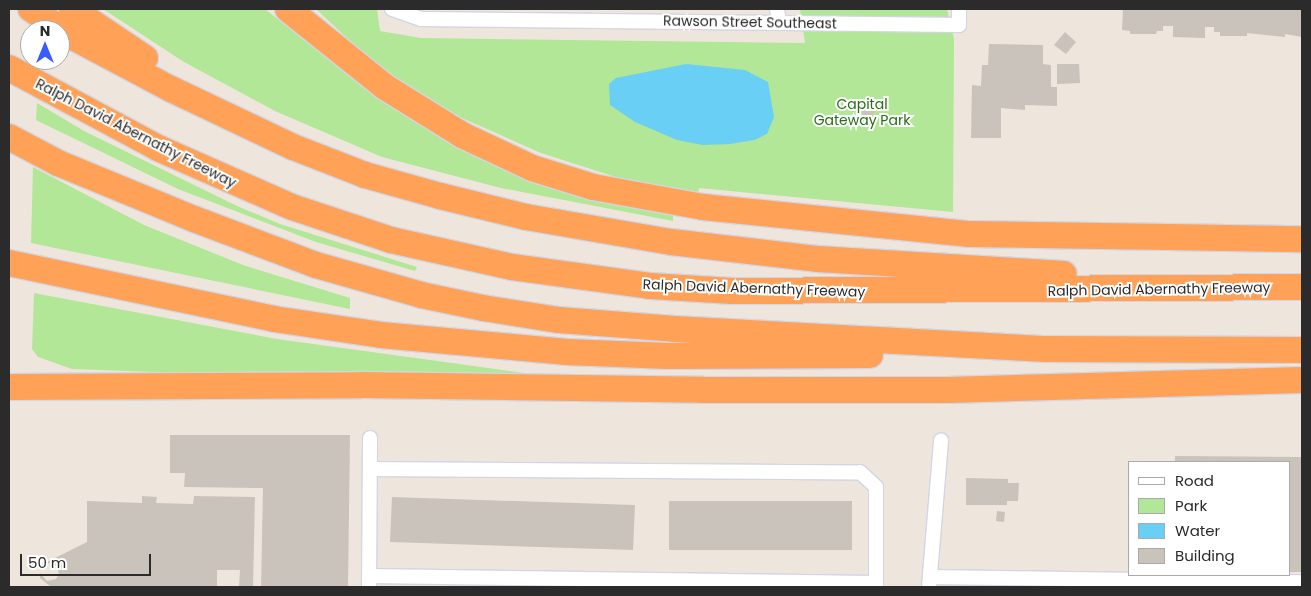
<!DOCTYPE html>
<html>
<head>
<meta charset="utf-8">
<style>
  body { margin:0 }
  #map { position:relative; width:1311px; height:596px; overflow:hidden; background:#eee6dc; font-family:Poppins,sans-serif }
  div>[style] { position:absolute }
  .green>* { inset:0; background:#b1e796 }
  .water>* { inset:0; background:#6acff5 }
  .building>* { inset:0; background:#c9c3bc }
  .round { border-radius:50% }
  .roads { filter:drop-shadow(1px 0 #d2d5e5) drop-shadow(-1px 0 #d2d5e5) drop-shadow(0 1px #d2d5e5) drop-shadow(0 -1px #d2d5e5) }
  .street>* { height:14px; margin:-7px; padding:0 7px; transform-origin:7px; border-radius:7px; background:#fff }
  .highway>* { height:26px; margin:-13px; padding:0 13px; transform-origin:13px; border-radius:13px; background:#ffa156 }
  span { translate:-50% -50%; white-space:nowrap; text-align:center; line-height:1.15; -webkit-text-stroke:4px #fff; paint-order:stroke }
  .street-label { font-size:14px; color:#2b2b2b }
  .park-label { font-size:14px; color:#286d16 }
  .frame { position:absolute; inset:0; border:10px solid #2b2b2b; pointer-events:none }
  .legend { position:absolute; left:1128px; top:461px; width:162px; height:115px; box-sizing:border-box; background:#fff; border:1px solid #aaa; margin:0; padding:6px 9px; list-style:none; font-size:15px; color:#2b2b2b }
  .legend li { display:flex; align-items:center; gap:10px; height:25px }
  .legend b { width:25px; border:1px solid #aaa }
  .north { position:absolute; left:20px; top:20px; width:50px; height:50px; box-sizing:border-box; background:#fff; border:1px solid #aaa; border-radius:50%; rotate:0deg; font-size:14px; font-weight:700; line-height:20px; text-align:center; color:#2b2b2b }
  .north::after { content:''; display:block; margin:auto; width:18px; height:22px; background:#385cff; clip-path:polygon(50% 0,100% 100%,50% 72%,0 100%) }
  .scale { position:absolute; left:20px; top:554px; width:131px; height:22px; box-sizing:border-box; border:2px solid #2b2b2b; border-top:0; padding-left:6px; font-size:15px; line-height:18px; white-space:nowrap; color:#2b2b2b; -webkit-text-stroke:4px #fff; paint-order:stroke }
</style>
</head>
<body>
<div id="map">
  <div class="green">
    <div style="clip-path:polygon(103px 9px,265px 9px,377px 98px,436px 132px,673px 214px,673px 221px,501px 188px,382px 157px,275px 111px,184px 62px)"></div>
    <div style="clip-path:polygon(316px 9px,377px 9px,380px 31px,421px 38px,805px 43px,800px 9px,947px 9px,954px 39px,953px 212px,699px 188px,698px 195px,631px 182px,541px 153px,462px 118px,380px 69px)"></div>
    <div style="clip-path:polygon(37px 103px,84px 131px,237px 206px,280px 224px,417px 267px,415px 271px,316px 242px,178px 189px,36px 120px)"></div>
    <div style="clip-path:polygon(33px 167px,144px 225px,243px 265px,350px 298px,350px 309px,31px 243px)"></div>
    <div style="clip-path:polygon(34px 293px,277px 339px,547px 376px,181px 373px,72px 369px,38px 357px,32px 349px)"></div>
  </div>
  <div class="water">
    <div style="clip-path:polygon(686px 64px,745px 70px,768px 82px,774px 117px,767px 134px,754px 140px,730px 144px,703px 145px,677px 140px,635px 122px,610px 105px,609px 84px,616px 78px)"></div>
  </div>
  <div class="building">
    <div style="clip-path:polygon(1123px 9px,1302px 9px,1302px 37px,1285px 34px,1285px 37px,1247px 33px,1247px 36px,1220px 36px,1220px 32px,1214px 32px,1214px 27px,1205px 27px,1205px 38px,1173px 37px,1173px 26px,1163px 26px,1163px 31px,1157px 31px,1156px 34px,1130px 34px,1130px 31px,1122px 30px)"></div>
    <div style="clip-path:polygon(1065px 32px,1076px 42px,1066px 54px,1054px 45px)"></div>
    <div style="clip-path:polygon(989px 44px,1043px 45px,1043px 64px,1051px 65px,1051px 87px,1057px 87px,1057px 106px,1025px 105px,1025px 110px,1001px 108px,1001px 138px,971px 138px,972px 85px,981px 86px,982px 65px,988px 65px)"></div>
    <div style="clip-path:polygon(1057px 64px,1079px 64px,1080px 83px,1057px 84px)"></div>
    <div class="round" style="left:861px;top:102px;width:14px;height:14px"></div>
    <div style="clip-path:polygon(170px 435px,350px 435px,348px 587px,261px 587px,263px 488px,184px 487px,185px 473px,170px 473px)"></div>
    <div style="clip-path:polygon(1175px 456px,1302px 457px,1302px 572px,1290px 572px,1290px 462px,1175px 462px)"></div>
    <div style="clip-path:polygon(966px 478px,1008px 479px,1008px 483px,1019px 483px,1018px 501px,1007px 501px,1007px 505px,966px 505px)"></div>
    <div style="clip-path:polygon(142px 496px,157px 497px,156px 503px,193px 504px,194px 496px,255px 497px,253px 587px,239px 587px,240px 570px,217px 570px,217px 587px,51px 587px,40px 578px,40px 573px,47px 581px,56px 579px,59px 574px,57px 566px,49px 563px,40px 570px,41px 565px,87px 542px,87px 501px,142px 503px)"></div>
    <div style="clip-path:polygon(392px 497px,635px 505px,633px 550px,390px 542px)"></div>
    <div style="clip-path:polygon(669px 501px,852px 501px,852px 550px,669px 550px)"></div>
    <div style="clip-path:polygon(997px 511px,1005px 512px,1004px 522px,996px 521px)"></div>
  </div>
  <div class="roads">
    <div class="street">
      <div style="left:392px;top:9px;width:31px;rotate:19deg"></div>
      <div style="left:421px;top:19px;width:538px;rotate:0.64deg"></div>
      <div style="left:959px;top:25px;width:16px;rotate:-90deg"></div>
      <div style="left:777px;top:9px;width:13px;rotate:81deg"></div>
      <div style="left:370px;top:469px;width:490px;rotate:0.4deg"></div>
      <div style="left:860px;top:472px;width:22px;rotate:43deg"></div>
      <div style="left:876px;top:487px;width:100px;rotate:90deg"></div>
      <div style="left:369px;top:576px;width:507px;rotate:0.79deg"></div>
      <div style="left:930px;top:577px;width:372px;rotate:0.8deg"></div>
      <div style="left:369px;top:587px;width:149px;rotate:-89.6deg"></div>
      <div style="left:929px;top:587px;width:147px;rotate:-85.3deg"></div>
    </div>
    <div class="highway">
      <div style="left:31px;top:9px;width:50px;rotate:33.7deg"></div>
      <div style="left:73px;top:37px;width:111px;rotate:28deg"></div>
      <div style="left:171px;top:89px;width:135px;rotate:25.4deg"></div>
      <div style="left:293px;top:147px;width:77px;rotate:21.3deg"></div>
      <div style="left:365px;top:175px;width:78px;rotate:15.6deg"></div>
      <div style="left:440px;top:196px;width:89px;rotate:13.7deg"></div>
      <div style="left:526px;top:217px;width:147px;rotate:9.8deg"></div>
      <div style="left:671px;top:242px;width:149px;rotate:6.6deg"></div>
      <div style="left:819px;top:259px;width:245px;rotate:3.5deg"></div>
      <div style="left:72px;top:9px;width:88px;rotate:33.9deg"></div>
      <div style="left:288px;top:9px;width:124px;rotate:38.8deg"></div>
      <div style="left:385px;top:87px;width:91px;rotate:31.9deg"></div>
      <div style="left:462px;top:135px;width:77px;rotate:25.2deg"></div>
      <div style="left:532px;top:168px;width:64px;rotate:17.3deg"></div>
      <div style="left:593px;top:187px;width:112px;rotate:10.3deg"></div>
      <div style="left:703px;top:207px;width:268px;rotate:5.8deg"></div>
      <div style="left:970px;top:234px;width:332px;rotate:0.9deg"></div>
      <div style="left:9px;top:68px;width:169px;rotate:28.2deg"></div>
      <div style="left:158px;top:148px;width:146px;rotate:23.8deg"></div>
      <div style="left:292px;top:207px;width:104px;rotate:18.4deg"></div>
      <div style="left:391px;top:240px;width:124px;rotate:12.6deg"></div>
      <div style="left:512px;top:267px;width:139px;rotate:7.8deg"></div>
      <div style="left:650px;top:286px;width:83px;rotate:3.4deg"></div>
      <div style="left:733px;top:291px;width:569px;rotate:-0.4deg"></div>
      <div style="left:9px;top:137px;width:55px;rotate:28deg"></div>
      <div style="left:58px;top:163px;width:147px;rotate:22.4deg"></div>
      <div style="left:194px;top:219px;width:130px;rotate:20.7deg"></div>
      <div style="left:316px;top:265px;width:109px;rotate:15.9deg"></div>
      <div style="left:421px;top:295px;width:63px;rotate:11.8deg"></div>
      <div style="left:483px;top:308px;width:77px;rotate:9deg"></div>
      <div style="left:559px;top:320px;width:116px;rotate:4.4deg"></div>
      <div style="left:675px;top:329px;width:372px;rotate:3.1deg"></div>
      <div style="left:1046px;top:349px;width:256px;rotate:0.2deg"></div>
      <div style="left:9px;top:263px;width:271px;rotate:11.9deg"></div>
      <div style="left:274px;top:319px;width:108px;rotate:8.5deg"></div>
      <div style="left:381px;top:335px;width:187px;rotate:5.2deg"></div>
      <div style="left:567px;top:352px;width:101px;rotate:2.3deg"></div>
      <div style="left:668px;top:356px;width:202px;rotate:-0.3deg"></div>
      <div style="left:9px;top:387px;width:353px;rotate:-0.3deg"></div>
      <div style="left:362px;top:385px;width:341px;rotate:0.8deg"></div>
      <div style="left:703px;top:390px;width:244px"></div>
      <div style="left:947px;top:390px;width:355px;rotate:-1.6deg"></div>
    </div>
  </div>
  <div class="street-label">
    <span style="left:750px;top:22px;rotate:1deg">Rawson Street Southeast</span>
    <span style="left:136px;top:133px;rotate:27deg">Ralph David Abernathy Freeway</span>
    <span style="left:754px;top:288px;rotate:2deg">Ralph David Abernathy Freeway</span>
    <span style="left:1159px;top:289px;rotate:-1deg">Ralph David Abernathy Freeway</span>
  </div>
  <div class="park-label">
    <span style="left:862px;top:112px">Capital<br>Gateway Park</span>
  </div>
  <div class="frame"></div>
  <ul class="legend">
  <li><b style="height:6px;background:#fff"></b>Road</li>
  <li><b style="height:14px;background:#b1e796"></b>Park</li>
  <li><b style="height:14px;background:#6acff5"></b>Water</li>
  <li><b style="height:14px;background:#c9c3bc"></b>Building</li>
  </ul>
  <div class="north">N</div>
  <div class="scale">50 m</div>
</div>
</body>
</html>
